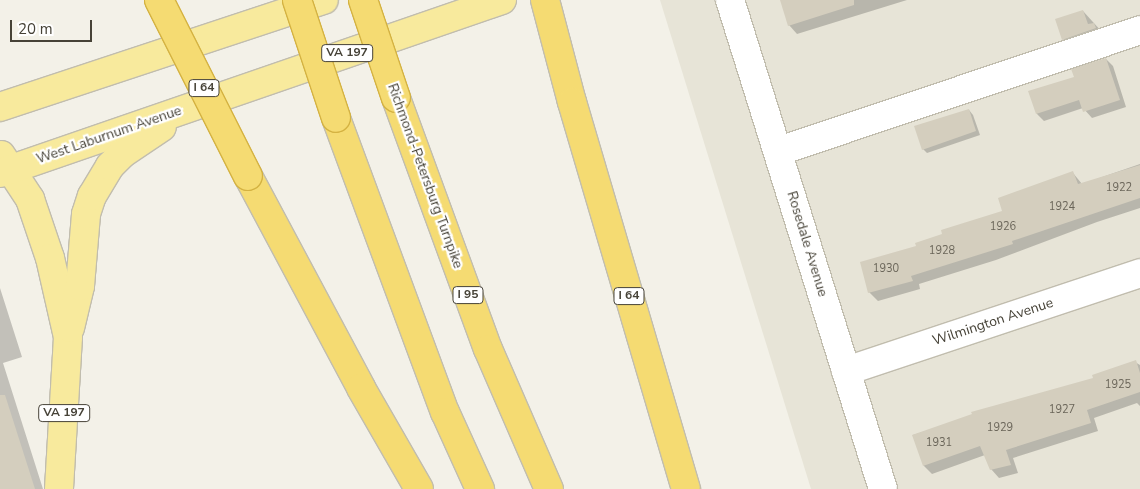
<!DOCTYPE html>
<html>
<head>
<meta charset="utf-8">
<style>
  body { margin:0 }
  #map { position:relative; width:1140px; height:489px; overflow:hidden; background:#f3f1e8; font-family:"Nunito Sans",sans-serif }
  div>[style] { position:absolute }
  .residential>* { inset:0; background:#e7e4d7 }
  .shadow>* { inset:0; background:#0003 }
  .building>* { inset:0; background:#d4cebe }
  .roads { filter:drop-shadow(1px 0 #c1bdae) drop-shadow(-1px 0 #c1bdae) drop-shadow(0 1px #c1bdae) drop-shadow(0 -1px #c1bdae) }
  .minor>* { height:28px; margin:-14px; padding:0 14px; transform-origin:14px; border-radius:14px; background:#fff }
  .major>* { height:28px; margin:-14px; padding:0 14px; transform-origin:14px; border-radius:14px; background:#f8ea9d }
  .highway>* { height:28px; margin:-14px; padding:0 14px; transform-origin:14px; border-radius:14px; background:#f5db72 }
  .bridges { filter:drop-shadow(1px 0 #d4b242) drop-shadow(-1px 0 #d4b242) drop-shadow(0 1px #d4b242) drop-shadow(0 -1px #d4b242) }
  .highway-bridge>* { height:28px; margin:-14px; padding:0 14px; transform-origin:14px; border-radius:14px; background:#f5db72 }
  span { translate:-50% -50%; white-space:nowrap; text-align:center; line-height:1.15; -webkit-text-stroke:4.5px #fff; paint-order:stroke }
  .number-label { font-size:11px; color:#6a6559 }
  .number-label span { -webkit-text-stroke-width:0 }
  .shield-label span { padding:1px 4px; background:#fff; border:1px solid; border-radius:4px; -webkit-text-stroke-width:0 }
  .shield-label { font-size:12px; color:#464237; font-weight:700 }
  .street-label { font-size:14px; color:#464237 }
  .scale { position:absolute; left:10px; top:20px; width:82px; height:22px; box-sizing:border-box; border:2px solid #464237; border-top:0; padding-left:6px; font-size:15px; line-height:18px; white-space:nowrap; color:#464237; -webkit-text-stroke:4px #fff; paint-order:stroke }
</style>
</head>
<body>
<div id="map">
  <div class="residential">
    <div style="clip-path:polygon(660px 0,1140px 0,1140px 489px,811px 489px)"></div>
  </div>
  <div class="shadow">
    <div style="clip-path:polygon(781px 0,907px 0,797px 34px,789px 25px)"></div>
    <div style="clip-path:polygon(1083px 11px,1102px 32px,1071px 47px,1063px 39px)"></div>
    <div style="clip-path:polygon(1106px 59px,1113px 66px,1126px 107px,1092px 118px,1083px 108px,1044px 121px,1037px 114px,1030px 92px,1076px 78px)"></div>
    <div style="clip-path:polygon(969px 110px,973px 115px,980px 135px,927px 153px,923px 149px)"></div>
    <div style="clip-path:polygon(1140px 164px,1140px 208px,1097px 222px,996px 260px,919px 284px,920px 289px,878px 301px,869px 292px,917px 246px,1003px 212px,1073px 173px,1082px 184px)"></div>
    <div style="clip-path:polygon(0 288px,22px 357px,3px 363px,43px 489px,0 489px)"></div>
    <div style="clip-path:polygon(1135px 362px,1140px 365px,1140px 406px,1137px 403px,1094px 418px,1098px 431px,1013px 458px,1018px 473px,999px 478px,991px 469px,985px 455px,932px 474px,924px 466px,913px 435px,1095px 379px)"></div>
  </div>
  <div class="building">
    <div style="clip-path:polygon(780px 0,854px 0,854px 5px,788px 26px)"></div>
    <div style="clip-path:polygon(1083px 10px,1088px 24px,1094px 23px,1096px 28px,1062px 40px,1055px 19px)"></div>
    <div style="clip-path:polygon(1106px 58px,1120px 100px,1083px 112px,1079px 100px,1036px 114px,1028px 91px,1074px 77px,1071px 69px)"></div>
    <div style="clip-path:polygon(969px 109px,976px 131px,922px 150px,914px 126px)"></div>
    <div style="clip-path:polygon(1140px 165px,1140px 198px,1012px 241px,1013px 244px,911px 276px,913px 281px,868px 293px,860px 262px,916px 246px,915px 243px,942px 234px,941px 230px,1002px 211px,998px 198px,1073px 171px,1078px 184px)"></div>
    <div style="clip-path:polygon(1136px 360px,1140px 373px,1140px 392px,1087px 410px,1091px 423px,1006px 450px,1011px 465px,990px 470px,980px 446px,923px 466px,912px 435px,972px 414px,971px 412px,1093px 378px,1092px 375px)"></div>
    <div style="clip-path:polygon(0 395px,5px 395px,35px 489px,0 489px)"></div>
  </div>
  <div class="roads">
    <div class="minor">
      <div style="left:730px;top:0;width:512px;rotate:72.63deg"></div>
      <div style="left:779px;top:151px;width:381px;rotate:-18.5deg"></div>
      <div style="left:846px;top:371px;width:310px;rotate:-18.4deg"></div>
    </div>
    <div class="major">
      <div style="left:0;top:107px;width:341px;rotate:-18.3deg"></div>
      <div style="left:1px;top:155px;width:53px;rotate:56.6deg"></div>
      <div style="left:30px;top:199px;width:62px;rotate:71.3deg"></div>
      <div style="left:50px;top:258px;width:81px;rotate:77.2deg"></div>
      <div style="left:68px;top:337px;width:152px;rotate:93.4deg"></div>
      <div style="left:0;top:173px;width:531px;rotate:-19.02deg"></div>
      <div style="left:70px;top:328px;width:43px;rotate:-76.6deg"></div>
      <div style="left:80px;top:286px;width:72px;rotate:-85.2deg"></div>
      <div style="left:86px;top:214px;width:19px;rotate:-72deg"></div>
      <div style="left:92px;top:196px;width:35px;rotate:-59deg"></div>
      <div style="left:110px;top:166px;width:17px;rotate:-45deg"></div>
      <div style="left:122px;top:154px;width:48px;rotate:-34deg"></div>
    </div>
    <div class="highway">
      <div style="left:545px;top:0;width:106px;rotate:75.2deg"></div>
      <div style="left:572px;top:102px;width:403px;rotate:73.6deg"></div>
      <div style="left:396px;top:98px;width:267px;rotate:69.9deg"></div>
      <div style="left:488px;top:349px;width:153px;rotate:66.5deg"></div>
      <div style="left:336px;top:118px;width:314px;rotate:69.7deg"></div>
      <div style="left:445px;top:412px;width:85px;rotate:65.6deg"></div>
      <div style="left:248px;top:176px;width:240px;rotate:61.9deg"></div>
      <div style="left:361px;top:388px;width:116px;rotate:60.1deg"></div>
    </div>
  </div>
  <div class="bridges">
    <div class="highway-bridge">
      <div style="left:159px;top:0;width:197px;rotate:63.2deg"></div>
      <div style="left:297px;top:0;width:124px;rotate:71.7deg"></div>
      <div style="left:363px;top:0;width:103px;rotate:71.4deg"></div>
    </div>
  </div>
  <div class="number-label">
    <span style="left:1119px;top:188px">1922</span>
    <span style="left:1062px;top:207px">1924</span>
    <span style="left:1003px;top:227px">1926</span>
    <span style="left:942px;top:251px">1928</span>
    <span style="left:886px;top:269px">1930</span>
    <span style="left:1118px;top:385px">1925</span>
    <span style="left:1062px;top:410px">1927</span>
    <span style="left:1000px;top:428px">1929</span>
    <span style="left:939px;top:443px">1931</span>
  </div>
  <div class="shield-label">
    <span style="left:347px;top:53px">VA 197</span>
    <span style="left:204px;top:88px">I 64</span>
    <span style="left:468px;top:295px">I 95</span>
    <span style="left:629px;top:296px">I 64</span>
    <span style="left:64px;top:413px">VA 197</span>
  </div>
  <div class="street-label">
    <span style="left:109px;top:135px;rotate:-19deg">West Laburnum Avenue</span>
    <span style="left:425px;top:176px;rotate:70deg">Richmond-Petersburg Turnpike</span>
    <span style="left:807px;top:244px;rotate:73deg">Rosedale Avenue</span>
    <span style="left:993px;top:322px;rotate:-18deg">Wilmington Avenue</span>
  </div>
  <div class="scale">20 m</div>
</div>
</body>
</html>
